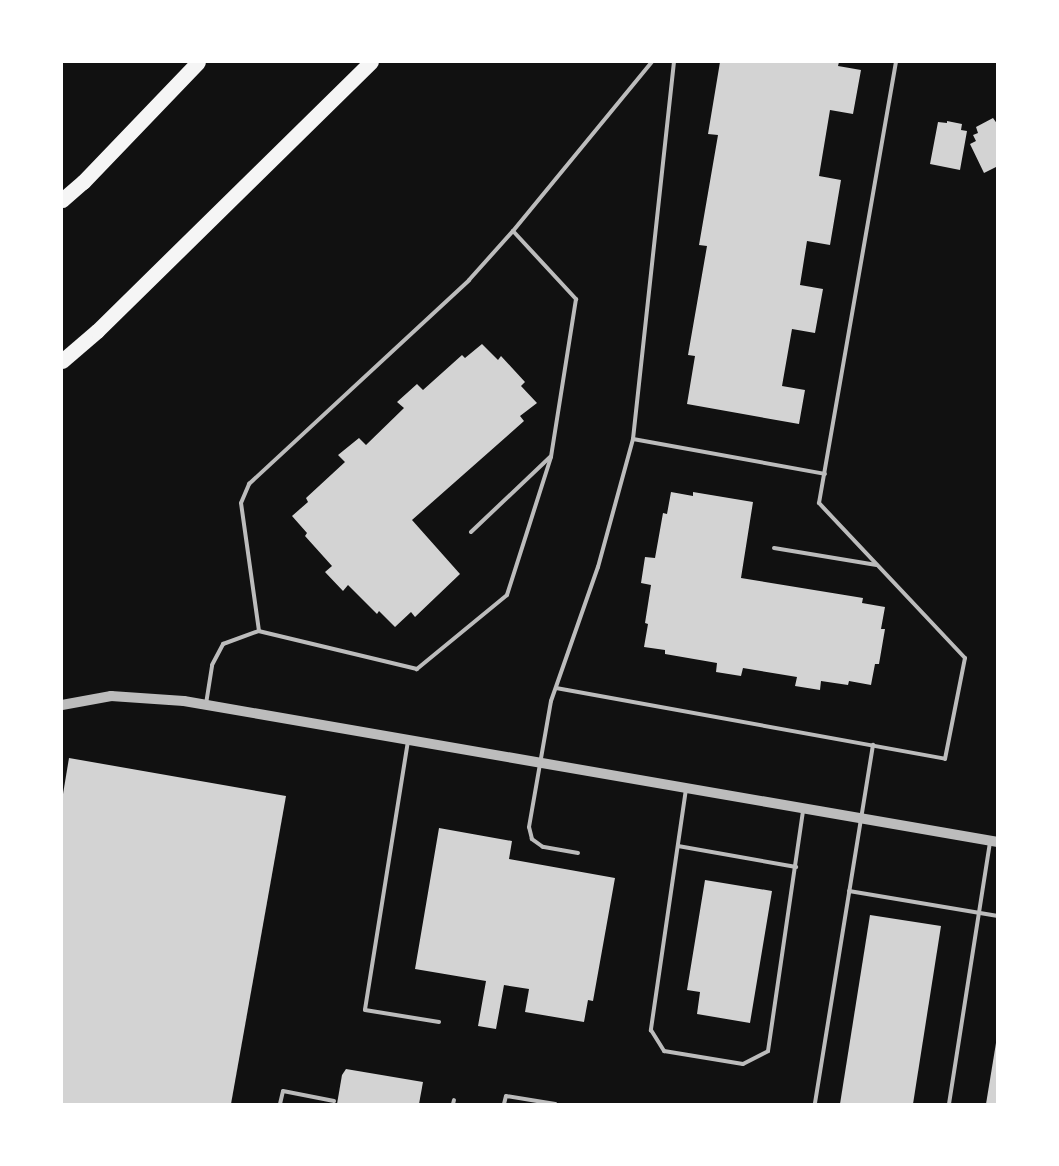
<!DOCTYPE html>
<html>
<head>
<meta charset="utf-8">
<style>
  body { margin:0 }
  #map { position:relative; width:1059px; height:1166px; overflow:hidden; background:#111; font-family:Mulish,sans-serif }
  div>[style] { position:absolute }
  .building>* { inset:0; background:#d3d3d3 }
  .service>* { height:4px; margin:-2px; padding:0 2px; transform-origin:2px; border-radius:2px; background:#bcbcbc }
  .tertiary>* { height:10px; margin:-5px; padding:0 5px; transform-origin:5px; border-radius:5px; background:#bcbcbc }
  .motorway>* { height:15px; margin:-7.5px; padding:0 7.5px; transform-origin:7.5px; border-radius:7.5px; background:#f5f5f5 }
  span { translate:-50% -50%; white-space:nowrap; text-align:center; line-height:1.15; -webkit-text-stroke:4.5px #fff; paint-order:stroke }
  .frame { position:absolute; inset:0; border:63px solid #fff; pointer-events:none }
</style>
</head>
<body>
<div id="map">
  <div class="building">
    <div style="clip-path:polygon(720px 62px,839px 62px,838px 66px,861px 70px,853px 114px,830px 110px,819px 176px,841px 180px,830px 245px,807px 241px,800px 285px,823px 289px,815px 333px,792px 329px,782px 386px,805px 390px,799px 424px,687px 404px,695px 356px,688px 355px,707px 246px,699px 245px,718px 135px,708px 134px)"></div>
    <div style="clip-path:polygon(993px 118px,998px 125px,998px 166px,984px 173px,970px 144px,976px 141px,973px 135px,978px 133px,976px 127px)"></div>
    <div style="clip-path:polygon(947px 121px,962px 124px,961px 130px,967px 131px,960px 170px,930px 164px,938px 122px,947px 123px)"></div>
    <div style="clip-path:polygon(482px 344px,498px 360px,501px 356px,525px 382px,521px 386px,537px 403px,520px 416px,524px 421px,412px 520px,460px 574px,415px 617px,411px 612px,395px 627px,379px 611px,377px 614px,348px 585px,343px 591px,325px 572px,332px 566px,305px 536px,307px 533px,292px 516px,308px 502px,306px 498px,345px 462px,338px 455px,359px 438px,366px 445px,404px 408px,397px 402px,417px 384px,423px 390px,462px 355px,465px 358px)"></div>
    <div style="clip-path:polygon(671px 492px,693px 496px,693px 492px,753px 502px,741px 578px,863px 598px,862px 603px,885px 607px,881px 629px,885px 629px,879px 664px,875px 664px,871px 685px,849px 681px,848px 685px,821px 681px,820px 690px,795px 686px,797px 677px,743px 668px,741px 676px,716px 672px,717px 663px,665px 654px,665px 650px,644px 647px,648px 624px,645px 623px,651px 585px,641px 583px,645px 557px,655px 558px,663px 513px,667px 514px)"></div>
    <div style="clip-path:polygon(69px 758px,286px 796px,231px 1104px,62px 1104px,62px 800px)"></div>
    <div style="clip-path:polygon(439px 828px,512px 841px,509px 859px,615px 878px,593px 1001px,588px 1000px,584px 1022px,525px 1012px,529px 989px,504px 985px,496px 1029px,478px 1026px,486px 981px,415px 969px)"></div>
    <div style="clip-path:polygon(705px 880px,772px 891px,750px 1023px,697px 1014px,700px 992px,687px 990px)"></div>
    <div style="clip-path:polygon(870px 915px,941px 926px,913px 1104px,840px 1104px)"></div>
    <div style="clip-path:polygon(996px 1043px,998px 1104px,986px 1104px)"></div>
    <div style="clip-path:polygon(346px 1069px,423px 1082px,419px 1104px,337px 1104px,342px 1075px)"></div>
  </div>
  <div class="service">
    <div style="left:513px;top:231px;width:93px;rotate:47.2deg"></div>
    <div style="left:576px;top:299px;width:160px;rotate:99deg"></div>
    <div style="left:551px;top:457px;width:145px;rotate:107.7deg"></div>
    <div style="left:507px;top:595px;width:117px;rotate:140.6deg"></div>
    <div style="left:417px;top:669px;width:163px;rotate:-166.5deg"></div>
    <div style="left:259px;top:631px;width:129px;rotate:-98deg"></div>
    <div style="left:241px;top:503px;width:21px;rotate:-67deg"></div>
    <div style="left:249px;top:484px;width:300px;rotate:-42.8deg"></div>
    <div style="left:469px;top:280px;width:66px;rotate:-48.1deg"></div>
    <div style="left:513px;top:231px;width:219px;rotate:-50.6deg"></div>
    <div style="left:633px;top:439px;width:195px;rotate:10.3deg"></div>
    <div style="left:471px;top:532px;width:109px;rotate:-43.5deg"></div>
    <div style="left:774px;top:548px;width:104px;rotate:9.4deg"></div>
    <div style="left:556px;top:688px;width:395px;rotate:10.3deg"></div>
    <div style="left:945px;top:759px;width:103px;rotate:-78.8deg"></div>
    <div style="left:965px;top:658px;width:213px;rotate:-133.3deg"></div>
    <div style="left:819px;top:503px;width:448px;rotate:-80.1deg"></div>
    <div style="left:206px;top:704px;width:39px;rotate:-81deg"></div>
    <div style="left:212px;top:665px;width:24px;rotate:-62deg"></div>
    <div style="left:223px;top:644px;width:37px;rotate:-20deg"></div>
    <div style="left:408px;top:741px;width:272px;rotate:99.1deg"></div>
    <div style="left:365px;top:1010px;width:75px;rotate:9.2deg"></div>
    <div style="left:686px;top:789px;width:244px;rotate:98.3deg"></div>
    <div style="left:651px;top:1030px;width:25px;rotate:58deg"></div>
    <div style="left:664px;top:1051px;width:80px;rotate:9.3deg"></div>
    <div style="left:743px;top:1064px;width:28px;rotate:-27deg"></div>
    <div style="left:768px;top:1051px;width:243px;rotate:-81.7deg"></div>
    <div style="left:678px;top:846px;width:120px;rotate:10.1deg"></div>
    <div style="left:578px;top:853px;width:36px;rotate:-170deg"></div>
    <div style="left:543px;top:847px;width:14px;rotate:-144deg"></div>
    <div style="left:532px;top:839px;width:12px;rotate:-104deg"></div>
    <div style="left:529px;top:827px;width:128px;rotate:-80.1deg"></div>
    <div style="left:551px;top:701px;width:142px;rotate:-70.7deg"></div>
    <div style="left:598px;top:567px;width:133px;rotate:-74.7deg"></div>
    <div style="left:633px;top:439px;width:379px;rotate:-83.8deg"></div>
    <div style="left:849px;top:891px;width:151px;rotate:9.5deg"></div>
    <div style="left:815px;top:1103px;width:363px;rotate:-80.8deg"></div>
    <div style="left:280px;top:1104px;width:13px;rotate:-77deg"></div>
    <div style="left:283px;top:1091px;width:52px;rotate:11.1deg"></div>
    <div style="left:453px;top:1104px;width:4px;rotate:-76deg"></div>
    <div style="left:504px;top:1104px;width:8px;rotate:-76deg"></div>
    <div style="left:506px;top:1096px;width:50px;rotate:9.3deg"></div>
    <div style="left:949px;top:1104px;width:265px;rotate:-81.1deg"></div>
  </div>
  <div class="tertiary">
    <div style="left:62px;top:705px;width:50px;rotate:-10.4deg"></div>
    <div style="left:111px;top:696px;width:73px;rotate:3.9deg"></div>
    <div style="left:184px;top:701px;width:826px;rotate:9.83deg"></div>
  </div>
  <div class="motorway">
    <div style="left:62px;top:200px;width:28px;rotate:-41deg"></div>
    <div style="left:83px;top:182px;width:166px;rotate:-46.2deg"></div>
    <div style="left:62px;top:361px;width:46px;rotate:-40.6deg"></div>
    <div style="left:97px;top:331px;width:384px;rotate:-44.5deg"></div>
  </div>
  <div class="frame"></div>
</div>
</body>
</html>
